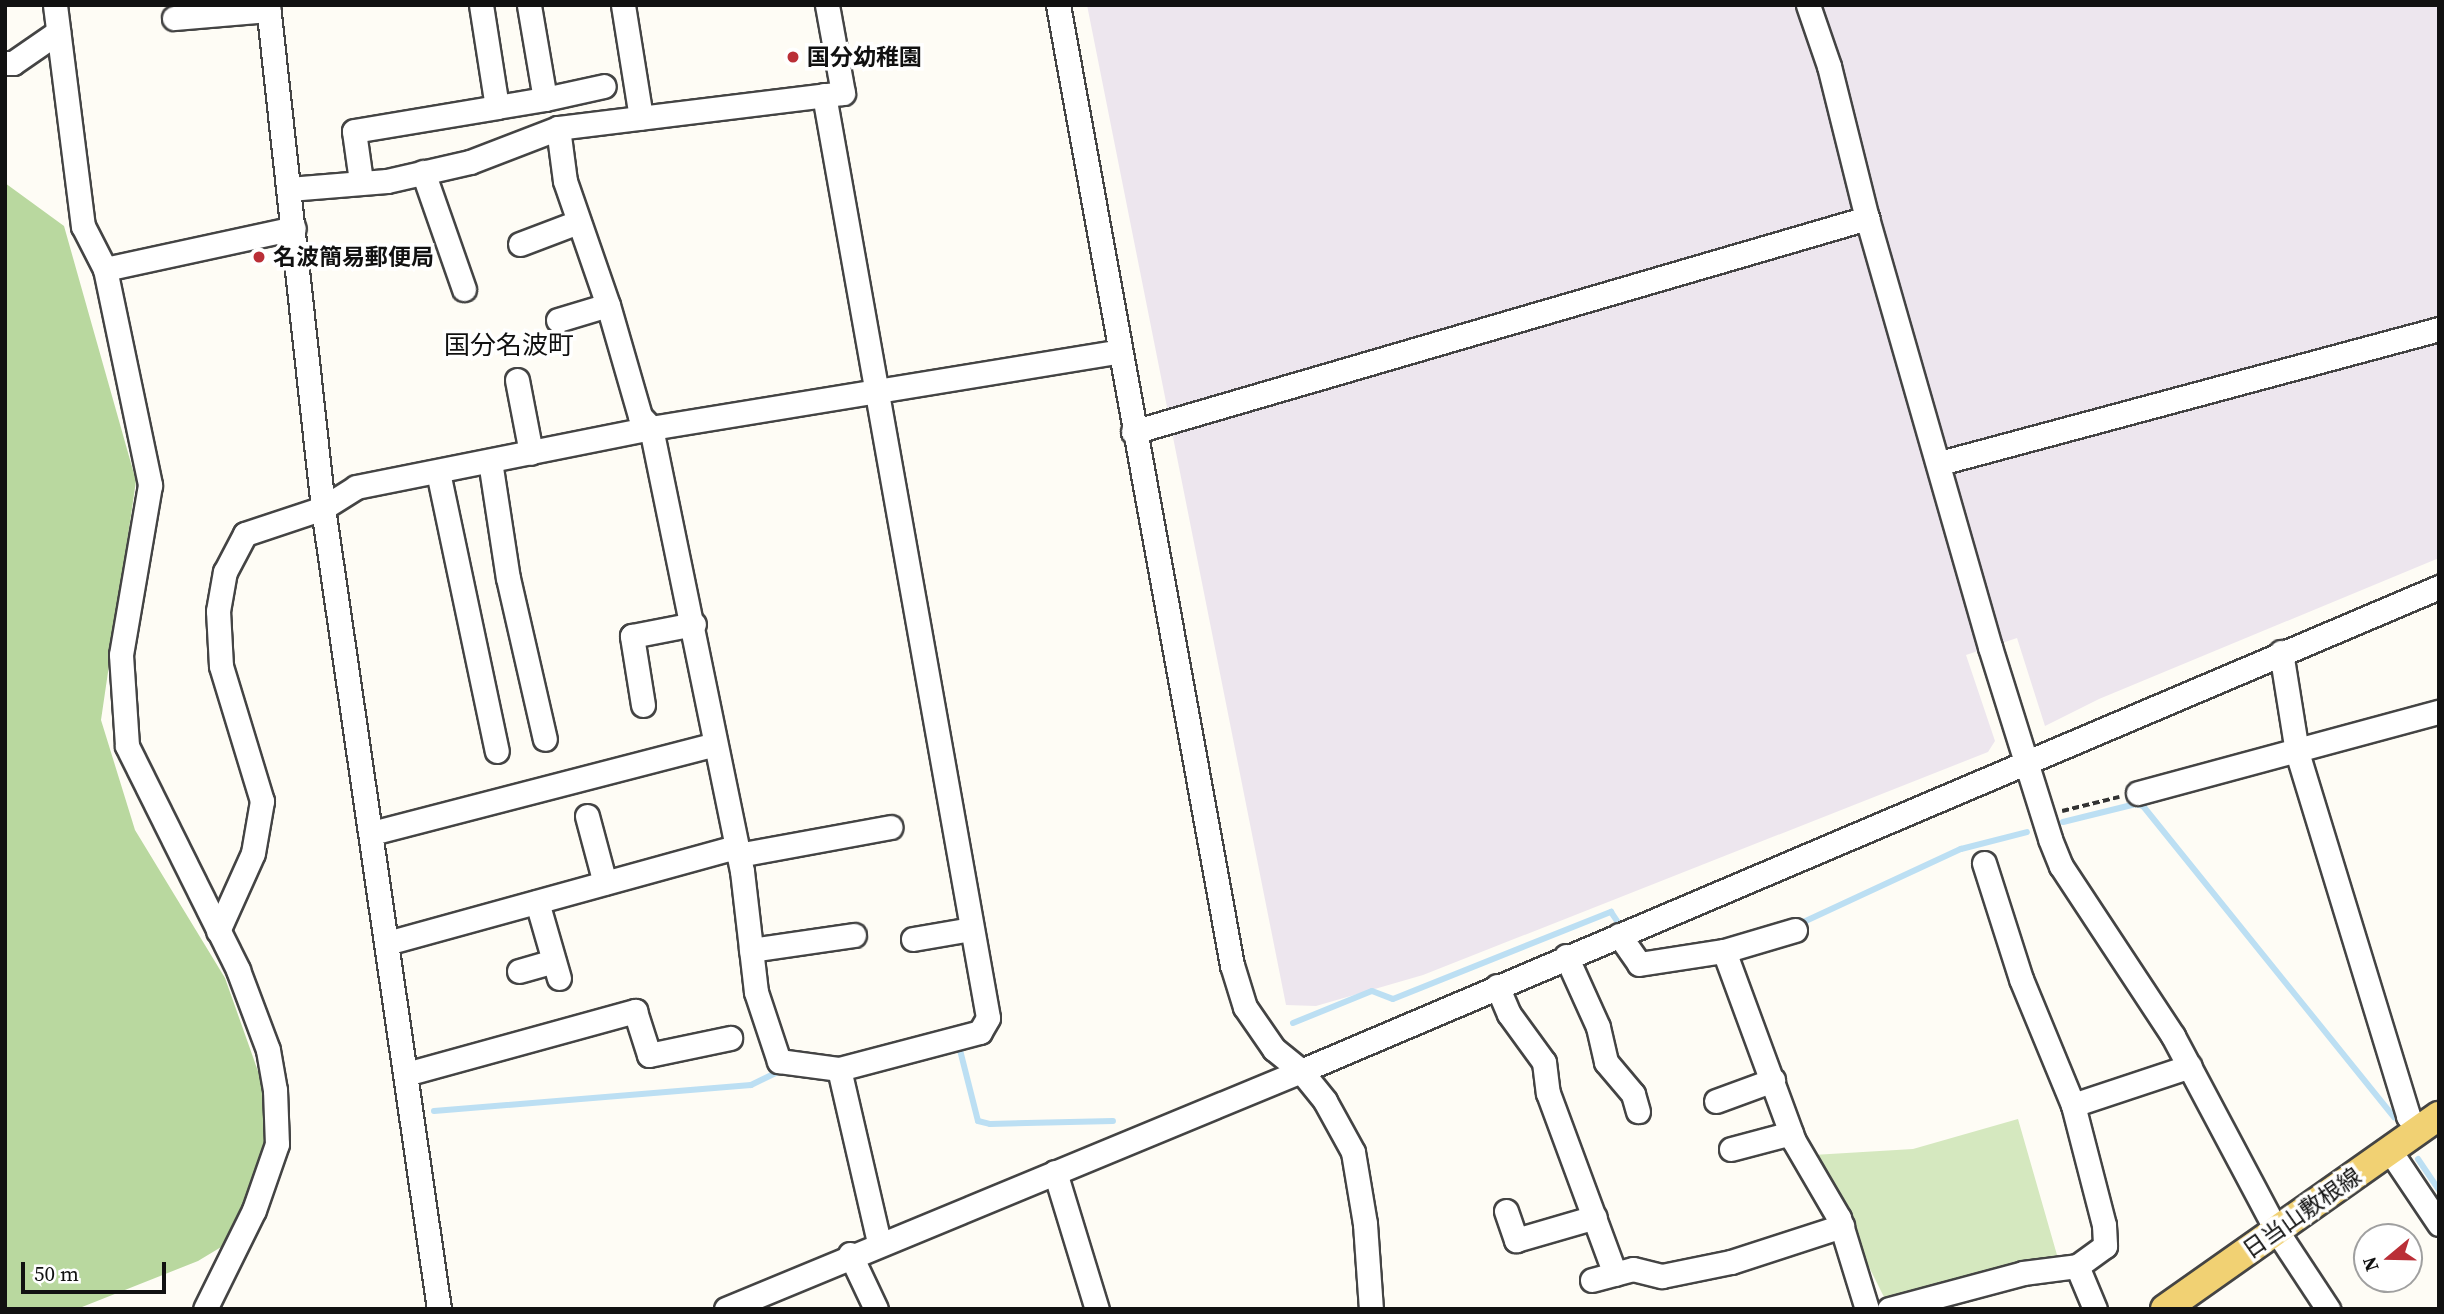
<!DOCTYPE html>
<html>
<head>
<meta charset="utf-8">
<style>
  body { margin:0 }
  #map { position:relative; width:2444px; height:1314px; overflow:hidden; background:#fefcf5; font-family:"Source Serif 4","Noto Sans JP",serif }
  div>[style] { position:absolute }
  .industrial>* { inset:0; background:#ede6ee }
  .green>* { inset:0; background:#d5e8bf }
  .forest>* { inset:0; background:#b9d89f }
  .stream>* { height:6px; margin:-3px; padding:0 3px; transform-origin:3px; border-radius:3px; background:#bcdff3 }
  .path>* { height:3.5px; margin-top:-1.75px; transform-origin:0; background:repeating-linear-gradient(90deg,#333 0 7px,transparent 0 10.5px) }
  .roads { filter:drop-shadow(2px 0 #444) drop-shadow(-2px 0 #444) drop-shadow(0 2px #444) drop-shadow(0 -2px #444) }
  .minor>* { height:23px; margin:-11.5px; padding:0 11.5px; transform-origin:11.5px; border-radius:11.5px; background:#fff }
  .major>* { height:28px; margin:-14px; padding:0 14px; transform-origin:14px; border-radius:14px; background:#f1d173 }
  .dots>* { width:19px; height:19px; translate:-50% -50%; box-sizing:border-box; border:4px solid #fff; border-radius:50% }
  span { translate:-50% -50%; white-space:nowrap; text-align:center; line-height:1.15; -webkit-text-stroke:7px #fff; paint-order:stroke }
  .poi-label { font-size:23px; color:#111; font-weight:700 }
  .left { translate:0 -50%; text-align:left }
  .street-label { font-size:23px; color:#111 }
  .quarter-label { font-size:26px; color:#111 }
  .frame { position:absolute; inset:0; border:7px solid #111; pointer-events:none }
  .north { position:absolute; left:2353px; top:1223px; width:70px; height:70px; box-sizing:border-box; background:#fff; border:2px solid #a0a0a0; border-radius:50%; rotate:251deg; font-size:19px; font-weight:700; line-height:28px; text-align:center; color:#111 }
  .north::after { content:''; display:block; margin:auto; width:24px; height:32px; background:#ba2f37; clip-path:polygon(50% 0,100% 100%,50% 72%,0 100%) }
  .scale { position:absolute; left:21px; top:1262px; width:145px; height:32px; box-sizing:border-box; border:4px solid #111; border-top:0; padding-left:9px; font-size:21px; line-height:24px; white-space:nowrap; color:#111; -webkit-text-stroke:5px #fff; paint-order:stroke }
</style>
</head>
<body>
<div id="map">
  <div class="industrial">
    <div style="clip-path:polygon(1087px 5px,2439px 5px,2439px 558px,2099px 699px,2045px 726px,2017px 638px,1966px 655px,1995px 741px,1988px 752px,1423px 975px,1316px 1006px,1286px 1005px)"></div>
  </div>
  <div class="green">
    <div style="clip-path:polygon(2018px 1119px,2057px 1255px,1886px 1301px,1813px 1155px,1913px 1149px)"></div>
  </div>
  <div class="forest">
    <div style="clip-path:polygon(5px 183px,64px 226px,136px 481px,101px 720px,135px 830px,225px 978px,276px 1122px,241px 1235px,198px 1261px,77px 1309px,5px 1309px)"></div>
  </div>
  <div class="stream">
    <div style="left:2063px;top:822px;width:75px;rotate:-13.9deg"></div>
    <div style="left:2136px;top:804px;width:7px;rotate:16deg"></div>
    <div style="left:2143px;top:806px;width:400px;rotate:51.1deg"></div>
    <div style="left:1797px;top:925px;width:181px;rotate:-24.9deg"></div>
    <div style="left:1961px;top:849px;width:68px;rotate:-14.4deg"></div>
    <div style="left:1293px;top:1023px;width:85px;rotate:-22.1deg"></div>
    <div style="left:1372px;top:991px;width:22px;rotate:21deg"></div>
    <div style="left:1393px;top:999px;width:235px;rotate:-21.8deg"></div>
    <div style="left:1611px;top:912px;width:11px;rotate:56deg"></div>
    <div style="left:954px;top:1046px;width:7px;rotate:34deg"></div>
    <div style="left:960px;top:1050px;width:73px;rotate:75.8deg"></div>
    <div style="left:978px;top:1121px;width:12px;rotate:14deg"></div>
    <div style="left:990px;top:1124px;width:123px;rotate:-1.4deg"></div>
    <div style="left:434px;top:1111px;width:318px;rotate:-4.7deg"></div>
    <div style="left:751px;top:1085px;width:32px;rotate:-26deg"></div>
    <div style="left:2418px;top:1159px;width:37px;rotate:56deg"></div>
  </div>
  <div class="path">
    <div style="left:2062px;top:811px;width:59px;rotate:-13.8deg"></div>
  </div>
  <div class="roads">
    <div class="minor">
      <div style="left:55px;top:5px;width:223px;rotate:82.8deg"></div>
      <div style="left:83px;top:226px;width:48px;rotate:62.9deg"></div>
      <div style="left:105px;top:269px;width:221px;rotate:78.2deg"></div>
      <div style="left:150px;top:485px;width:172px;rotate:99.7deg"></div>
      <div style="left:121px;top:655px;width:91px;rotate:86.2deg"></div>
      <div style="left:127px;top:746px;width:250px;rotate:63.6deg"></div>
      <div style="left:238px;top:970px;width:85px;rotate:69.4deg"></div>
      <div style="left:268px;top:1050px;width:41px;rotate:80.1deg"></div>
      <div style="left:275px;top:1090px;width:54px;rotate:87.9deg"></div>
      <div style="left:277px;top:1144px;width:70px;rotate:109.2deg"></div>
      <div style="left:254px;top:1210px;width:110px;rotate:116.3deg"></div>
      <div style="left:268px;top:5px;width:506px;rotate:83.76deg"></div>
      <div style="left:323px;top:508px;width:809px;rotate:81.76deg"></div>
      <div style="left:623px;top:5px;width:114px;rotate:80.9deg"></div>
      <div style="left:1058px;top:5px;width:976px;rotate:79.73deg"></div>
      <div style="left:1232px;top:965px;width:44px;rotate:72.8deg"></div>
      <div style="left:1245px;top:1007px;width:51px;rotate:55.4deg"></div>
      <div style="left:1274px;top:1049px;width:35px;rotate:39deg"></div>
      <div style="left:1301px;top:1071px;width:38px;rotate:51deg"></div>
      <div style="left:1325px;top:1101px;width:58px;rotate:61.2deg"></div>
      <div style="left:1353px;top:1152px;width:73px;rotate:80.5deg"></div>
      <div style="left:1365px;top:1224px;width:85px;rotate:86deg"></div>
      <div style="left:1808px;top:5px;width:65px;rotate:71deg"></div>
      <div style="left:1829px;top:66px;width:157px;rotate:76deg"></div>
      <div style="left:1867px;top:218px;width:446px;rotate:74deg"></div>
      <div style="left:1990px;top:647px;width:201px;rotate:72.6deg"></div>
      <div style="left:2050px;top:839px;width:29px;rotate:68deg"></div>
      <div style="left:2061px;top:866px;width:204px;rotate:56.6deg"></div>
      <div style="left:2173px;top:1036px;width:220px;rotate:62deg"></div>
      <div style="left:2276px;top:1230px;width:95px;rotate:56.6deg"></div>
      <div style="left:174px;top:18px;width:95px;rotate:-4.8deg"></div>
      <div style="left:5px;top:63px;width:8px"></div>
      <div style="left:13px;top:63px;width:55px;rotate:-34.6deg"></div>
      <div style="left:824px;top:95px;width:937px;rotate:79.92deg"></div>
      <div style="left:988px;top:1018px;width:16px;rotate:120deg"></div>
      <div style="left:980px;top:1032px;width:146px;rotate:165.3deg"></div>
      <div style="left:839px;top:1069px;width:178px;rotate:77deg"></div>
      <div style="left:545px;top:99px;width:60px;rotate:-12.4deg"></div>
      <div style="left:497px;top:107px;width:49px;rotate:-9.5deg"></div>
      <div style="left:545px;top:99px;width:95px;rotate:-99.7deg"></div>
      <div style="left:558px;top:128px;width:53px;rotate:82.5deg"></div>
      <div style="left:565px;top:181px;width:131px;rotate:70.9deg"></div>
      <div style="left:608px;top:305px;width:116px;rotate:73.9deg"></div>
      <div style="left:640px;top:416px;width:16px;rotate:47deg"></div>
      <div style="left:651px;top:428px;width:452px;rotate:78.4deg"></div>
      <div style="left:742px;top:871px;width:122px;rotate:83.4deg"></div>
      <div style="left:756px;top:992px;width:73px;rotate:71.6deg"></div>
      <div style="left:779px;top:1061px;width:61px;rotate:7.6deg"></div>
      <div style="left:423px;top:172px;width:124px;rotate:70.7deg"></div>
      <div style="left:361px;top:181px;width:50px;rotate:-98deg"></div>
      <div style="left:354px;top:131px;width:145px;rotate:-9.5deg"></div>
      <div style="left:497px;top:107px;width:103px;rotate:-98.9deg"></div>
      <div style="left:289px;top:189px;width:98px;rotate:-4.7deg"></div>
      <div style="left:387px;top:181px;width:85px;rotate:-12.9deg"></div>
      <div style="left:470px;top:162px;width:94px;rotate:-21.1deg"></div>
      <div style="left:558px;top:128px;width:287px;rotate:-7deg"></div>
      <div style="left:843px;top:93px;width:89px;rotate:-100.3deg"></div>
      <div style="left:520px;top:244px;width:62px;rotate:-20.8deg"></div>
      <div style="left:105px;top:269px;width:193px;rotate:-12.2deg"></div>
      <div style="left:558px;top:320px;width:52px;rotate:-16.7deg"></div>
      <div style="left:517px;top:380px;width:74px;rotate:79.1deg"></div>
      <div style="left:1133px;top:432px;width:765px;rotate:-16.25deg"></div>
      <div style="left:490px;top:461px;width:118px;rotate:81.3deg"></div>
      <div style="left:508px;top:578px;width:165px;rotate:77.1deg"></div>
      <div style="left:1940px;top:463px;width:517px;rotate:-15.03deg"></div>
      <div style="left:438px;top:472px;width:285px;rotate:78.1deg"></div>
      <div style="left:2281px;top:652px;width:101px;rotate:80.9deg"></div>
      <div style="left:2297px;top:752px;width:381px;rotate:73deg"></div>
      <div style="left:2408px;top:1116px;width:18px;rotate:56deg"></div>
      <div style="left:643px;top:705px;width:70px;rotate:-99.1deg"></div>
      <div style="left:632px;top:636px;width:63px;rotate:-11deg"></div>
      <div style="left:2138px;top:793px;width:312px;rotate:-15.1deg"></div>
      <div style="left:587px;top:816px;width:69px;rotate:75deg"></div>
      <div style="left:372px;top:833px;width:354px;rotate:-14.5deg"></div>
      <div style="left:738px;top:855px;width:155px;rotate:-10.4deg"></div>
      <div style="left:1984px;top:863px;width:122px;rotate:72.3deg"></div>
      <div style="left:2021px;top:979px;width:136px;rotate:67.6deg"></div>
      <div style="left:2073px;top:1105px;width:124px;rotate:75.5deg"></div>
      <div style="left:2104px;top:1225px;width:21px;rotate:87deg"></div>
      <div style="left:2105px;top:1246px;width:34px;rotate:144deg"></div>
      <div style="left:2077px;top:1266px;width:47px;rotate:67.3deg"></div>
      <div style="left:537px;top:902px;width:79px;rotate:73.9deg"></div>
      <div style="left:218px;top:931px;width:85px;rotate:-65.8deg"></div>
      <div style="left:253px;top:853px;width:53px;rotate:-80.2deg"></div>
      <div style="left:262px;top:801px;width:141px;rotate:-106.9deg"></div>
      <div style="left:221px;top:666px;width:55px;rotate:-93.1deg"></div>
      <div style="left:218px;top:611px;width:40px;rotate:-80deg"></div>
      <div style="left:225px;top:572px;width:43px;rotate:-62.2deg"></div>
      <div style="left:245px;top:534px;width:82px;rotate:-18.4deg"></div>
      <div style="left:323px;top:508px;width:39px;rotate:-32deg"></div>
      <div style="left:356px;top:487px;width:301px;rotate:-11.3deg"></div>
      <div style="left:651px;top:428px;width:474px;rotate:-9.3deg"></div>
      <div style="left:1619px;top:935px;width:35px;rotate:55deg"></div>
      <div style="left:1639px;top:964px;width:86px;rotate:-8.7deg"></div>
      <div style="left:1724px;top:951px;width:202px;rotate:69.8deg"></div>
      <div style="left:1794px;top:1141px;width:89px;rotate:59.7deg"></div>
      <div style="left:1839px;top:1218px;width:95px;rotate:72.9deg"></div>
      <div style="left:913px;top:939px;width:59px;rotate:-9.8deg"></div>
      <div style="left:387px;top:943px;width:361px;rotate:-15.4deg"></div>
      <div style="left:751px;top:950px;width:104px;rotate:-8.3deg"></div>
      <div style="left:1724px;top:951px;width:74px;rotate:-16.5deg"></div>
      <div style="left:1566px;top:956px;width:78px;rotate:65.7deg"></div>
      <div style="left:1598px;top:1027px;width:36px;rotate:77deg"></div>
      <div style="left:1606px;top:1062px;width:42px;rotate:49.8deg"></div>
      <div style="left:1633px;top:1094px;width:18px;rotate:74deg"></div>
      <div style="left:519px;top:971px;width:36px;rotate:-16deg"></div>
      <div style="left:1497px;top:986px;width:30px;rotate:67deg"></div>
      <div style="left:1509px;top:1014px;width:59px;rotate:53.9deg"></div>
      <div style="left:1544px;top:1062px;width:31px;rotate:83deg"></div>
      <div style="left:1548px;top:1093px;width:193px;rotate:69.7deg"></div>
      <div style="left:406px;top:1074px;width:238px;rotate:-15.4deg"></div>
      <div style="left:635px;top:1011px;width:46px;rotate:72.3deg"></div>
      <div style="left:649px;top:1055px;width:83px;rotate:-11.9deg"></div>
      <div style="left:1716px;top:1101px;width:61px;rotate:-20.2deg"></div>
      <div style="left:2073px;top:1105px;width:123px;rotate:-18.4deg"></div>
      <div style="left:1731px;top:1149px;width:62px;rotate:-14.9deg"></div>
      <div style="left:2390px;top:1151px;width:88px;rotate:56.1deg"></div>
      <div style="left:1055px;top:1172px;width:143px;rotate:73deg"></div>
      <div style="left:1506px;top:1211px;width:31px;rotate:71deg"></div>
      <div style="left:1516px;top:1240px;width:82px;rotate:-16.2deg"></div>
      <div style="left:850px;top:1254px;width:61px;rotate:64.7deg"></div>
      <div style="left:1592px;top:1280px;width:42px;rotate:-15deg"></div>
      <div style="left:1633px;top:1269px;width:30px;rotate:14deg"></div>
      <div style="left:1662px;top:1276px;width:70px;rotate:-11.5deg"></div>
      <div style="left:1731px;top:1262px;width:117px;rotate:-18deg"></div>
      <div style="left:726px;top:1309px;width:622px;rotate:-22.49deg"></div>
      <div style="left:1301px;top:1071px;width:1237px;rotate:-23.04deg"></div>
      <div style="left:1889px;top:1309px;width:139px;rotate:-15deg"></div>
      <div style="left:2023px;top:1273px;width:54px;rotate:-7.4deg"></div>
    </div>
    <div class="major">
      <div style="left:2165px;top:1309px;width:335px;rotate:-35.2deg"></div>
    </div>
  </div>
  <div class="dots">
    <div style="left:793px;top:57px;background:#ba2f37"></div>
    <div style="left:259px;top:257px;background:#ba2f37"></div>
  </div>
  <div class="poi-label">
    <span class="left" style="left:807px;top:57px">国分幼稚園</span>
    <span class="left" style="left:273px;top:257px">名波簡易郵便局</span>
  </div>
  <div class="street-label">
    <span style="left:2302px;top:1213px;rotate:-35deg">日当山敷根線</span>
  </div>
  <div class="quarter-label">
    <span style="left:509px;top:346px">国分名波町</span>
  </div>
  <div class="frame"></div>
  <div class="north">N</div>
  <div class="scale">50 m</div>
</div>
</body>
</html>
